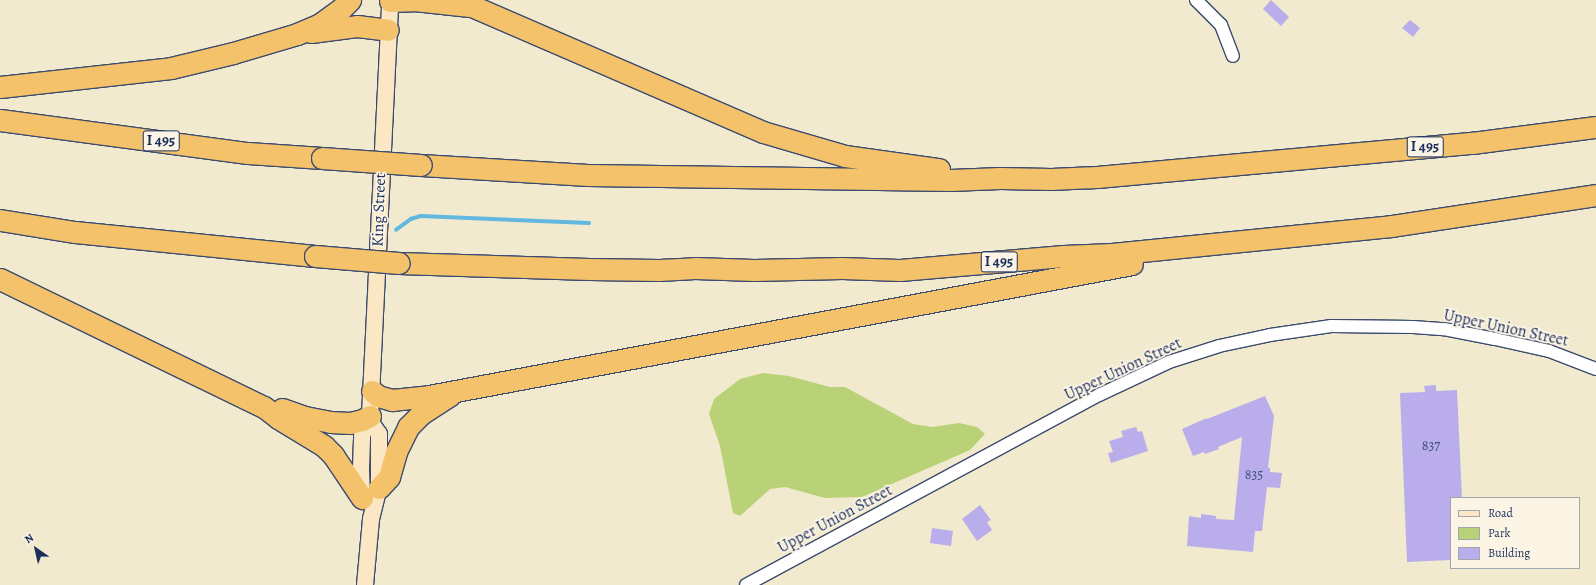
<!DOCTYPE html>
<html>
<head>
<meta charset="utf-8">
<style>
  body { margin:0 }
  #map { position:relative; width:1596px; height:585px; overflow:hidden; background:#f1eacf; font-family:Alegreya,serif }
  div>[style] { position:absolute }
  .green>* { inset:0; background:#bad277 }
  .stream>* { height:3.5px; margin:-1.75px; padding:0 1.75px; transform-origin:1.75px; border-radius:1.75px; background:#63b8df }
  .building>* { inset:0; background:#b9aeeb }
  .roads { filter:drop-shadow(1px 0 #3b4b6f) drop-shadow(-1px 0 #3b4b6f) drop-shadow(0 1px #3b4b6f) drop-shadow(0 -1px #3b4b6f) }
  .street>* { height:12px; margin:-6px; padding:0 6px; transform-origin:6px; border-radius:6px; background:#fff }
  .secondary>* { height:16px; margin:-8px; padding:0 8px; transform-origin:8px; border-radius:8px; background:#fbe7c3 }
  .highway>* { height:21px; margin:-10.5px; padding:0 10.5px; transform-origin:10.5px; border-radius:10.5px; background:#f4c26a }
  .bridges { filter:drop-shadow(1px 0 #3b4b6f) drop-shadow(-1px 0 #3b4b6f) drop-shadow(0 1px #3b4b6f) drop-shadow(0 -1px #3b4b6f) }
  .highway-bridge>* { height:21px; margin:-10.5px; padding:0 10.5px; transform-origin:10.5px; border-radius:10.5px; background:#f4c26a }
  span { translate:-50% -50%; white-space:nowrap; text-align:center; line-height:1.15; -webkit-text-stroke:3.5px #fcf5e5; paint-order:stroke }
  .number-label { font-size:14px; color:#424f81 }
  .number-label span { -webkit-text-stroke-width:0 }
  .shield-label span { padding:1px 3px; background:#fcf5e5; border:1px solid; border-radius:3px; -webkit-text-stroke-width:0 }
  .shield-label { font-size:15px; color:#1b2f5e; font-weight:700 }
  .street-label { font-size:16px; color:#1b2f5e }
  .legend { position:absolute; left:1450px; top:497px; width:130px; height:72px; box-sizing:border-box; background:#fcf5e5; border:1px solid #a2a6af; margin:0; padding:5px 7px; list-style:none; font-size:12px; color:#1b2f5e }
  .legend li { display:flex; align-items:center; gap:8px; height:20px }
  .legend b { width:20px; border:1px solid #a2a6af }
  .north { position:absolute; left:16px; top:529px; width:40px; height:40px; -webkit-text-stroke:3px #fcf5e5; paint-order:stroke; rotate:326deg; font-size:11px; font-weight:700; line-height:16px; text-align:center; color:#1b2f5e }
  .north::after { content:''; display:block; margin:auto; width:14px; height:18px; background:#1b2f5e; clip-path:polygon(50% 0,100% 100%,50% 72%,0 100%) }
</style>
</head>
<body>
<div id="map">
  <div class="green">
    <div style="clip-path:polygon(763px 373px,789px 376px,830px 387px,845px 387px,913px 424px,932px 427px,959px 423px,977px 427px,985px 434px,970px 450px,862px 497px,825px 498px,785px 487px,770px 489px,740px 516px,733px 513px,720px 446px,709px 414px,714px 399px,740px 379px)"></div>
  </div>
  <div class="stream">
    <div style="left:396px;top:230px;width:19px;rotate:-36deg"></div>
    <div style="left:411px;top:219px;width:10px;rotate:-17deg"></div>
    <div style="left:421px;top:216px;width:168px;rotate:2.4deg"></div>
  </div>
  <div class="building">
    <div style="clip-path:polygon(1271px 0,1289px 17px,1281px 26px,1263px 9px)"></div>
    <div style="clip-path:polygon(1410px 20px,1420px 28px,1413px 37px,1402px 28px)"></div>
    <div style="clip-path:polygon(1436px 385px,1436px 391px,1457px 390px,1462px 498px,1451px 498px,1451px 560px,1407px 562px,1400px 393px,1425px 392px,1424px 386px)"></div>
    <div style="clip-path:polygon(1265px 396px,1274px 416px,1268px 468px,1270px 468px,1270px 472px,1282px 473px,1280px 488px,1267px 487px,1262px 531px,1255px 531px,1253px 552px,1187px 546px,1189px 516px,1201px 518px,1201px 514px,1216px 516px,1216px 519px,1234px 520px,1242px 437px,1218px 447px,1219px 449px,1205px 454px,1204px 452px,1193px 456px,1182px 429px,1207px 418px,1207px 419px)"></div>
    <div style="clip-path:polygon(1136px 427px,1138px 432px,1142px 431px,1148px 451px,1111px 463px,1108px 453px,1113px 452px,1109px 441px,1123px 437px,1121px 431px)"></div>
    <div style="clip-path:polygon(980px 505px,991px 520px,987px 522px,992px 530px,977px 541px,962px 519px)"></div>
    <div style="clip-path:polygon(932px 528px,953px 531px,951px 546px,930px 543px)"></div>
  </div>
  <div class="roads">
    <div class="street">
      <div style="left:1196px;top:0;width:35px;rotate:45deg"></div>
      <div style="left:1221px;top:25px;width:33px;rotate:69deg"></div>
      <div style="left:746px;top:585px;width:401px;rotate:-28.3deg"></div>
      <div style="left:1099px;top:395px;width:77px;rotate:-25.2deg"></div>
      <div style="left:1169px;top:362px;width:52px;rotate:-17.7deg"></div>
      <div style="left:1219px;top:346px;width:52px;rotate:-12.2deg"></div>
      <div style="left:1270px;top:335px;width:62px;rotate:-8.4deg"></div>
      <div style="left:1331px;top:326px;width:82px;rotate:0.7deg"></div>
      <div style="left:1413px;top:327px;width:31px;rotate:4deg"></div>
      <div style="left:1444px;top:329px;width:52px;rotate:11.1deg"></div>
      <div style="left:1495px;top:339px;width:55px;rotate:12.5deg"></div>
      <div style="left:1549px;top:351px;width:50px;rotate:21deg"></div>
    </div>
    <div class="secondary">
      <div style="left:362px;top:499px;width:31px;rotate:-92deg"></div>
      <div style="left:361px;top:468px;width:36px;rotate:-88deg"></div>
      <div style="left:362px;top:432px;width:14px;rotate:-54deg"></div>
      <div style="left:365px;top:585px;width:66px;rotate:-84.8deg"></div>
      <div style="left:371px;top:519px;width:32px;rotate:-76deg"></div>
      <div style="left:379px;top:488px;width:54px;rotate:-90deg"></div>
      <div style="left:379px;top:434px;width:16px;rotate:-125deg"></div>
      <div style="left:370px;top:421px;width:5px;rotate:-90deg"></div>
      <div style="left:370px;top:416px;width:416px;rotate:-87.2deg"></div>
    </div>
    <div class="highway">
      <div style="left:414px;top:0;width:56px;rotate:6.1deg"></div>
      <div style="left:458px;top:0;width:332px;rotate:23.4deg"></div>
      <div style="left:763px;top:132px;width:85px;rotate:16.3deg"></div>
      <div style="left:845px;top:156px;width:95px;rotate:7.9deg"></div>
      <div style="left:390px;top:1px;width:23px;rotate:-2deg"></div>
      <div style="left:311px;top:32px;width:46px;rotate:-7.4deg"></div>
      <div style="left:357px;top:26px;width:31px;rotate:7deg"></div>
      <div style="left:0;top:87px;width:172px;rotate:-6.3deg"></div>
      <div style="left:171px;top:68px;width:64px;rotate:-13.6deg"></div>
      <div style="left:233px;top:53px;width:67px;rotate:-16.5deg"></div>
      <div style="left:297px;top:34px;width:25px;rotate:-23deg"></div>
      <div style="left:320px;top:24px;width:26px;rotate:-36deg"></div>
      <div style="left:341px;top:9px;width:13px;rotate:-45deg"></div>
      <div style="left:0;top:120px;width:250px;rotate:7.6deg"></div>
      <div style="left:248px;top:153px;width:74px;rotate:3.9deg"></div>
      <div style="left:421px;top:165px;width:167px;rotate:3.4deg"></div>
      <div style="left:588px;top:175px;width:362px;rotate:0.8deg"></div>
      <div style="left:950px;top:180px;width:50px;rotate:-2.3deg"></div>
      <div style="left:1000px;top:178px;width:51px;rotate:1.1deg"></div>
      <div style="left:1051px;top:179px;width:46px;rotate:-2.5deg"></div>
      <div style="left:1097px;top:177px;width:377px;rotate:-5.2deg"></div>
      <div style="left:1472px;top:143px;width:125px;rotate:-7.4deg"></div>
      <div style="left:0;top:220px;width:76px;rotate:9.1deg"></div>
      <div style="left:75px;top:232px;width:241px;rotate:5.7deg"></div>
      <div style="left:399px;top:263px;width:190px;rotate:1.8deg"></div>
      <div style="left:589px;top:269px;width:70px;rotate:0.8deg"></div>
      <div style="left:659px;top:270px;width:36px;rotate:-3deg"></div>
      <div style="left:695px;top:268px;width:59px;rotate:1.9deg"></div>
      <div style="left:754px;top:270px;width:88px;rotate:-1.3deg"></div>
      <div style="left:842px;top:268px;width:58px;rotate:2deg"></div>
      <div style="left:900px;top:270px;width:164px;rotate:-4.9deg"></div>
      <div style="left:1063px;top:256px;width:49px;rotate:-2.3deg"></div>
      <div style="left:1112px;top:254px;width:280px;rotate:-5.7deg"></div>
      <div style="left:1391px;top:226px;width:207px;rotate:-8.6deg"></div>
      <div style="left:0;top:279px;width:293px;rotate:25.9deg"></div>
      <div style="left:264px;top:407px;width:18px;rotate:38deg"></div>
      <div style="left:278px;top:418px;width:54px;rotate:31.3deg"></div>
      <div style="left:324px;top:446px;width:13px;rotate:45deg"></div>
      <div style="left:333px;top:455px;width:52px;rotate:56deg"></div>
      <div style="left:372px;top:391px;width:8px;rotate:40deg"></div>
      <div style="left:378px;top:396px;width:15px;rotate:16deg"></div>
      <div style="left:392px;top:400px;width:37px;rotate:-6deg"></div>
      <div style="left:429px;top:396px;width:715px;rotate:-10.63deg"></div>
      <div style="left:282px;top:409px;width:24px;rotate:19deg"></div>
      <div style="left:305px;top:417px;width:25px;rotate:11deg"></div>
      <div style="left:330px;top:422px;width:20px;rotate:3deg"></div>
      <div style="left:350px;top:423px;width:12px;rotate:-14deg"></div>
      <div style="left:362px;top:420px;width:9px;rotate:-27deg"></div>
      <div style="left:379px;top:488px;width:15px;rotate:-48deg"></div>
      <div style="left:389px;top:477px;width:26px;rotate:-74deg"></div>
      <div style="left:396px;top:452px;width:28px;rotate:-64deg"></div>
      <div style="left:408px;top:427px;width:18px;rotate:-45deg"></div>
      <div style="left:421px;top:414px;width:35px;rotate:-33deg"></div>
    </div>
  </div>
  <div class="bridges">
    <div class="highway-bridge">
      <div style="left:322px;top:158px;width:99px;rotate:4deg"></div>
      <div style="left:315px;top:256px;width:84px;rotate:4.8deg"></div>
    </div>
  </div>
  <div class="number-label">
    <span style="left:1431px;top:446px">837</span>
    <span style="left:1254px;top:475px">835</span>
  </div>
  <div class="shield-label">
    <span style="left:161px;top:141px">I 495</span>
    <span style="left:1425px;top:147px">I 495</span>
    <span style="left:999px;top:262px">I 495</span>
  </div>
  <div class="street-label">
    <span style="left:379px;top:210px;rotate:-88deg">King Street</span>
    <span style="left:1506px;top:328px;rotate:12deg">Upper Union Street</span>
    <span style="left:1123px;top:369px;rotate:-25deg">Upper Union Street</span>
    <span style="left:835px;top:519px;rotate:-28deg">Upper Union Street</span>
  </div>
  <ul class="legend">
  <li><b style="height:5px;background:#fbe7c3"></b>Road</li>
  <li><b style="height:11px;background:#bad277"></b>Park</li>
  <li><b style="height:11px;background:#b9aeeb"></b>Building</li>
  </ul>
  <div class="north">N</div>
</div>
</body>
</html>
